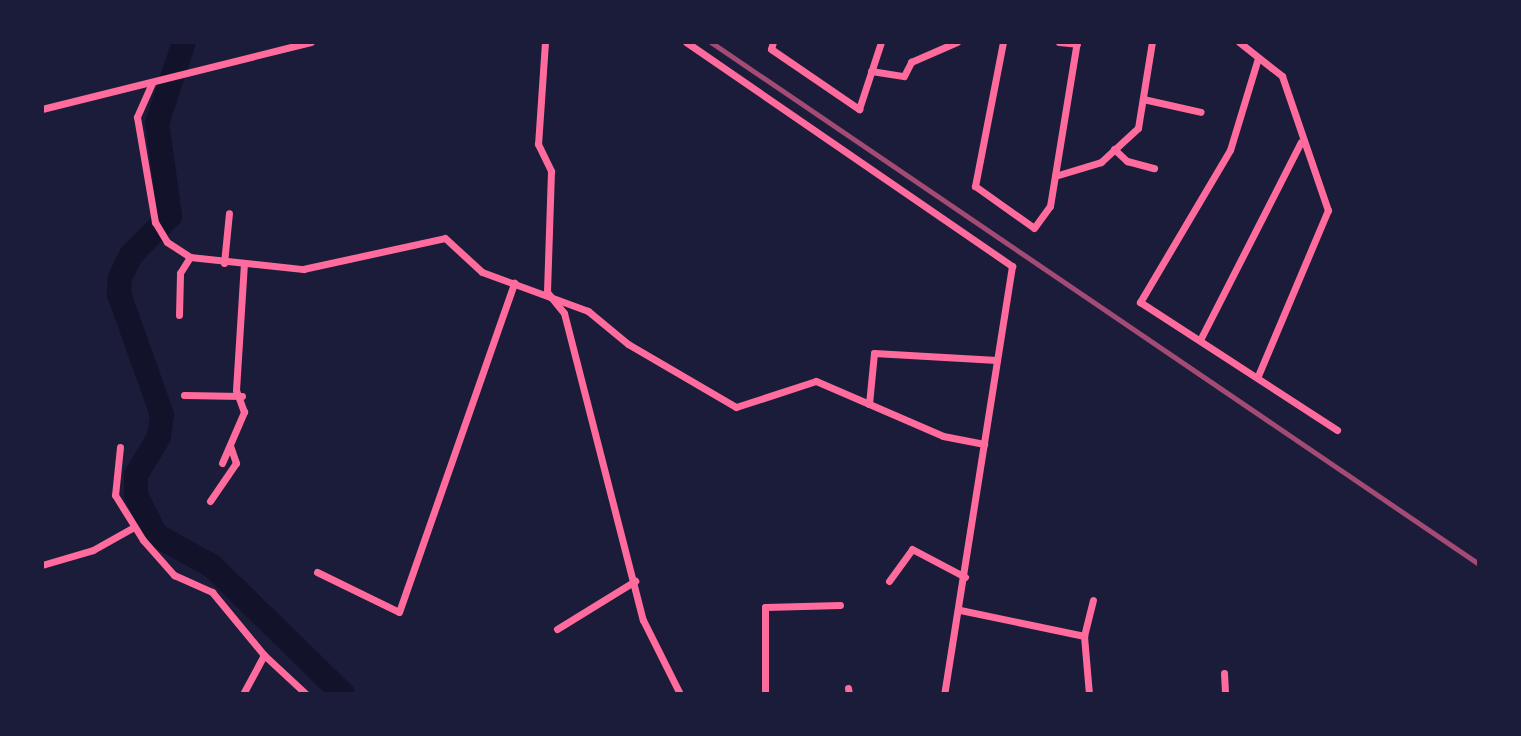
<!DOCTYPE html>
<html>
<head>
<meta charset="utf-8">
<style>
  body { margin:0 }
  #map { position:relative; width:1521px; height:736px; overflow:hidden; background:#1b1b3a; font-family:"Source Sans 3",sans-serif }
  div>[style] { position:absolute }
  .river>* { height:24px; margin:-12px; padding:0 12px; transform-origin:12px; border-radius:12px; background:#12122b }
  .minor>* { height:7px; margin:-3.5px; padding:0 3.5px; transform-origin:3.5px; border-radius:3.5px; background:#ff6b9d }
  .rail>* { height:4.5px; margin:-2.25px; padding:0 2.25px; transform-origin:2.25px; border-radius:2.25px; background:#a44b75 }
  span { translate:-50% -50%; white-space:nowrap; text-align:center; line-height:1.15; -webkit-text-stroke:6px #1b1b3a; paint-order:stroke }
  .frame { position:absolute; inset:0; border:44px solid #1b1b3a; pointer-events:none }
</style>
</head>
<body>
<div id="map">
  <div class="river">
    <div style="left:184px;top:42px;width:85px;rotate:108.4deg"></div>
    <div style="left:157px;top:123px;width:94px;rotate:82deg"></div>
    <div style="left:170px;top:216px;width:55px;rotate:135deg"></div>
    <div style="left:131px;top:255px;width:25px;rotate:116deg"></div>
    <div style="left:120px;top:278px;width:16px;rotate:94deg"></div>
    <div style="left:119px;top:294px;width:128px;rotate:70.4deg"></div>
    <div style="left:162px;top:415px;width:22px;rotate:98deg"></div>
    <div style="left:159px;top:437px;width:44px;rotate:121.2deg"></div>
    <div style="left:136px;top:475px;width:20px;rotate:90deg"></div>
    <div style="left:136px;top:495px;width:45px;rotate:63.4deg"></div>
    <div style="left:156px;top:535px;width:64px;rotate:29deg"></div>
    <div style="left:212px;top:566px;width:183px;rotate:44.3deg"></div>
  </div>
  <div class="minor">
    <div style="left:545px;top:42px;width:102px;rotate:93.9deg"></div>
    <div style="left:538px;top:144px;width:30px;rotate:64deg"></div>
    <div style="left:551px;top:171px;width:121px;rotate:91.9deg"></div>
    <div style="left:547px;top:292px;width:27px;rotate:51deg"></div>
    <div style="left:564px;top:313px;width:317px;rotate:75.6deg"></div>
    <div style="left:643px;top:620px;width:83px;rotate:63.4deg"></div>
    <div style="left:686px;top:42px;width:396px;rotate:34.5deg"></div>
    <div style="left:1012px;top:266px;width:433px;rotate:99deg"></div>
    <div style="left:773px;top:42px;width:7px;rotate:106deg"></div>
    <div style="left:771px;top:49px;width:107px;rotate:34.3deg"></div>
    <div style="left:859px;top:109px;width:71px;rotate:-71.8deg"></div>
    <div style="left:1003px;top:42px;width:147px;rotate:101deg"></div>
    <div style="left:975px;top:186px;width:72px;rotate:35.4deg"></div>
    <div style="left:1034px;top:228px;width:27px;rotate:-54deg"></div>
    <div style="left:1050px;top:206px;width:166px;rotate:-80.7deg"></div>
    <div style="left:1059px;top:42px;width:18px;rotate:6deg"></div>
    <div style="left:1239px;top:42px;width:55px;rotate:38.3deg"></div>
    <div style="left:1282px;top:76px;width:142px;rotate:71.1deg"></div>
    <div style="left:1328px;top:210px;width:180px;rotate:112.9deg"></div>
    <div style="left:1258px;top:58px;width:96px;rotate:106.9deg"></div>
    <div style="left:1230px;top:150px;width:177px;rotate:120.6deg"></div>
    <div style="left:1140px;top:302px;width:235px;rotate:33deg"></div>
    <div style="left:871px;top:71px;width:33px;rotate:9deg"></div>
    <div style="left:904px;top:76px;width:16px;rotate:-63deg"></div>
    <div style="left:911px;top:62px;width:50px;rotate:-23.5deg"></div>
    <div style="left:152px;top:83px;width:37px;rotate:114deg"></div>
    <div style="left:137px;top:117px;width:107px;rotate:80.3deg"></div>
    <div style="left:155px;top:222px;width:23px;rotate:59deg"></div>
    <div style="left:167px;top:242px;width:27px;rotate:33deg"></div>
    <div style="left:190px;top:257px;width:114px;rotate:6.1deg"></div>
    <div style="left:303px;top:269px;width:145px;rotate:-12.3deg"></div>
    <div style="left:445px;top:238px;width:50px;rotate:42.6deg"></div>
    <div style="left:482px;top:272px;width:113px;rotate:20.2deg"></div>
    <div style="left:588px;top:311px;width:52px;rotate:39.5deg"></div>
    <div style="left:628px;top:344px;width:125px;rotate:30.3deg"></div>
    <div style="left:736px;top:407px;width:84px;rotate:-18deg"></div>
    <div style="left:816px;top:381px;width:138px;rotate:23.4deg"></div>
    <div style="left:943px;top:436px;width:42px;rotate:11deg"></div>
    <div style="left:1143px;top:99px;width:59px;rotate:12.6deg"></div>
    <div style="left:42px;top:109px;width:277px;rotate:-14deg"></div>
    <div style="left:1114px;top:149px;width:18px;rotate:43deg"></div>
    <div style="left:1127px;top:161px;width:28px;rotate:15deg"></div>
    <div style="left:1055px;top:176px;width:48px;rotate:-16.9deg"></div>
    <div style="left:1101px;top:162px;width:50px;rotate:-42.6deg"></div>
    <div style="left:1138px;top:128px;width:87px;rotate:-80.8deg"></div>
    <div style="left:224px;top:263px;width:50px;rotate:-84.3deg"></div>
    <div style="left:179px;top:315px;width:42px;rotate:-88.6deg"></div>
    <div style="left:180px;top:273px;width:19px;rotate:-58deg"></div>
    <div style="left:1200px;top:340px;width:222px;rotate:-63deg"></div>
    <div style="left:184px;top:395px;width:58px;rotate:1deg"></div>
    <div style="left:869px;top:404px;width:51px;rotate:-84.4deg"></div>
    <div style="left:874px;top:353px;width:123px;rotate:3.3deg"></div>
    <div style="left:120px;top:447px;width:48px;rotate:95.9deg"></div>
    <div style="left:115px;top:495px;width:53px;rotate:58.1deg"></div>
    <div style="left:143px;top:540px;width:47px;rotate:48.5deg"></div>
    <div style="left:174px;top:575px;width:42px;rotate:24.1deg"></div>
    <div style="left:212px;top:592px;width:82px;rotate:50.5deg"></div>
    <div style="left:264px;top:655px;width:44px;rotate:118.3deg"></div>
    <div style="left:222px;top:463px;width:56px;rotate:-66.7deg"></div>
    <div style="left:244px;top:412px;width:23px;rotate:-110deg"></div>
    <div style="left:236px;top:390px;width:126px;rotate:-86.4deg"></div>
    <div style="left:210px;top:501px;width:46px;rotate:-55.6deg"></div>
    <div style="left:236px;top:463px;width:18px;rotate:-109deg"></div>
    <div style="left:42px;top:565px;width:53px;rotate:-16.4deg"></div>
    <div style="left:93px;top:550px;width:47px;rotate:-29.3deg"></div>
    <div style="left:317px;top:572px;width:91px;rotate:26deg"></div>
    <div style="left:399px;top:612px;width:349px;rotate:-70.7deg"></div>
    <div style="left:889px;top:581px;width:39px;rotate:-54deg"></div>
    <div style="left:912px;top:549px;width:60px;rotate:27.8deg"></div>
    <div style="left:960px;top:610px;width:127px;rotate:11.8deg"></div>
    <div style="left:1084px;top:636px;width:37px;rotate:-76deg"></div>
    <div style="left:557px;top:629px;width:92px;rotate:-31.6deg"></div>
    <div style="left:1084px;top:636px;width:58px;rotate:85.1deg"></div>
    <div style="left:264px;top:655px;width:57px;rotate:42.9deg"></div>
    <div style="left:1224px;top:673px;width:21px;rotate:87deg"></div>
    <div style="left:848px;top:688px;width:6px;rotate:81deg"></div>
    <div style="left:765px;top:694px;width:87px;rotate:-90deg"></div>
    <div style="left:765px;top:607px;width:75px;rotate:-1.5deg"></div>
  </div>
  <div class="rail">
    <div style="left:711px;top:42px;width:929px;rotate:34.2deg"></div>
  </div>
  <div class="frame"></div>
</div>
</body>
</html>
